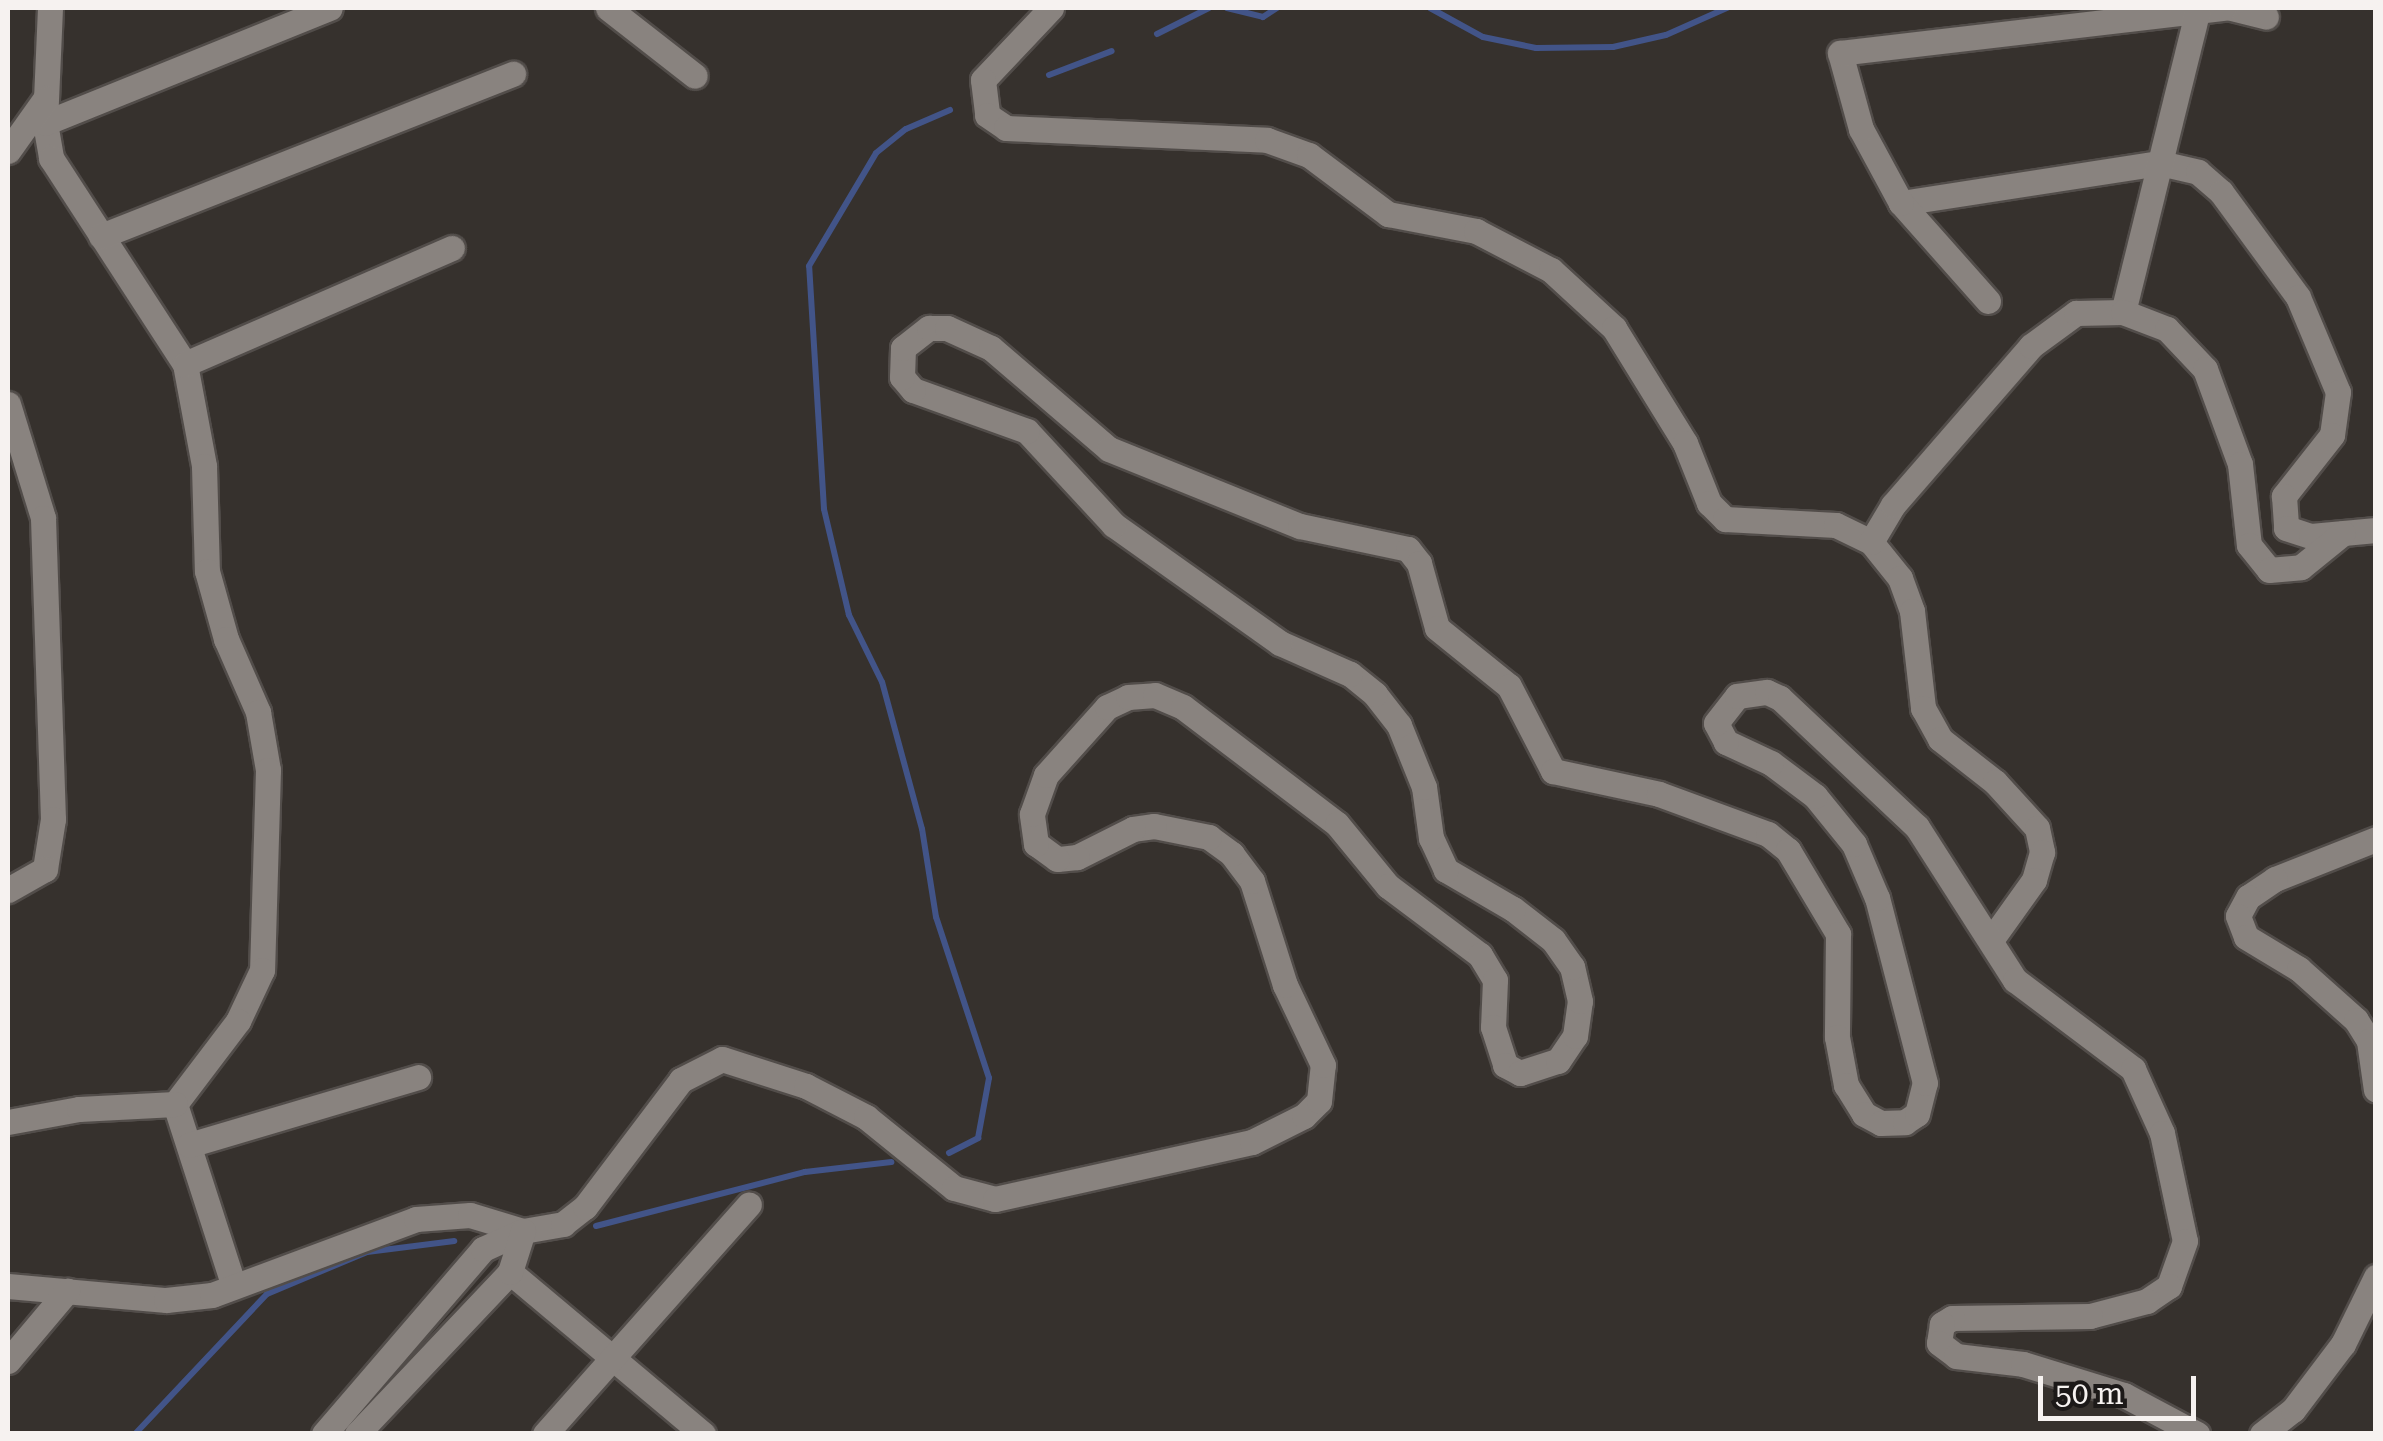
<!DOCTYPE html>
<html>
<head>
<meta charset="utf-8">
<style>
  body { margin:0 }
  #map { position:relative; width:2383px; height:1441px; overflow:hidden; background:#36312d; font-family:"Roboto Serif",serif }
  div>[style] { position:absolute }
  .stream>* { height:6px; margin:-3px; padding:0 3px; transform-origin:3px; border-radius:3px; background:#425488 }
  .roads { filter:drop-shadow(2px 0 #524d4a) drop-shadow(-2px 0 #524d4a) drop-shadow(0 2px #524d4a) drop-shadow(0 -2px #524d4a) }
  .minor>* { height:25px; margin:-12.5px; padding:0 12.5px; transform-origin:12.5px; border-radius:12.5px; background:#89837f }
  span { translate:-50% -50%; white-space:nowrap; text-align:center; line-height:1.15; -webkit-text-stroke:8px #1c1918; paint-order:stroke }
  .frame { position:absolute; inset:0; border:10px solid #f6f2f0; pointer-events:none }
  .scale { position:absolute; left:2038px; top:1376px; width:158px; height:45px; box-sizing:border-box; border:5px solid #f6f2f0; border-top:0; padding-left:12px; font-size:30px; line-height:35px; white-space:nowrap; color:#f6f2f0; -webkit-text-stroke:8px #1c1918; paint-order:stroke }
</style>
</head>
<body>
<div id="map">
  <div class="stream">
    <div style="left:1227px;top:8px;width:37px;rotate:14deg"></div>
    <div style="left:1263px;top:17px;width:17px;rotate:-33deg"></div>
    <div style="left:1430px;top:8px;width:60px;rotate:28.7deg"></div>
    <div style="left:1483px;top:37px;width:54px;rotate:11.7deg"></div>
    <div style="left:1536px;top:48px;width:77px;rotate:-0.7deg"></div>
    <div style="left:1613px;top:47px;width:54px;rotate:-12.8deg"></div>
    <div style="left:1666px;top:35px;width:67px;rotate:-23.9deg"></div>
    <div style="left:1157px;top:34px;width:58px;rotate:-26.6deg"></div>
    <div style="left:1049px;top:75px;width:67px;rotate:-20.9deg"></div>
    <div style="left:949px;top:1153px;width:33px;rotate:-27deg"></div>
    <div style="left:978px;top:1138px;width:61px;rotate:-79.6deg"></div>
    <div style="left:989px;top:1078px;width:169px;rotate:-108.2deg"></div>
    <div style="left:936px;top:917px;width:89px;rotate:-99deg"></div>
    <div style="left:922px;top:829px;width:152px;rotate:-105.2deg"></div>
    <div style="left:882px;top:682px;width:75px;rotate:-116.2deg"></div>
    <div style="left:849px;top:615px;width:109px;rotate:-103.3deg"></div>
    <div style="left:824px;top:509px;width:243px;rotate:-93.5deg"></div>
    <div style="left:809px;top:266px;width:131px;rotate:-59.3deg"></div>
    <div style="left:876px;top:153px;width:38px;rotate:-39deg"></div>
    <div style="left:906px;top:129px;width:48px;rotate:-23.4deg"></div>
    <div style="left:596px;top:1226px;width:216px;rotate:-14.5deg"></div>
    <div style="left:805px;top:1172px;width:87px;rotate:-6.6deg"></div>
    <div style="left:135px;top:1434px;width:192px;rotate:-46.7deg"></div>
    <div style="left:267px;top:1294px;width:108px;rotate:-22.8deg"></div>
    <div style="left:367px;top:1252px;width:88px;rotate:-7.2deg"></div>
  </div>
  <div class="roads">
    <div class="minor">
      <div style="left:50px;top:8px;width:115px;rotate:92.5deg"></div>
      <div style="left:45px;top:123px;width:36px;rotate:80deg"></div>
      <div style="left:51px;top:158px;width:246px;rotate:57deg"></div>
      <div style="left:185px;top:364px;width:104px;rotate:79.4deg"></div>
      <div style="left:204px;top:466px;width:105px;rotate:88.4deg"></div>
      <div style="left:207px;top:571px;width:71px;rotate:74.4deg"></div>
      <div style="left:226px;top:639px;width:80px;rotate:66.3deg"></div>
      <div style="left:258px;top:712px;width:59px;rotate:80.2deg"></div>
      <div style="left:268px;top:770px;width:200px;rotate:91.7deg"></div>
      <div style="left:262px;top:970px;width:56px;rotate:115.2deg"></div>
      <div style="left:238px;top:1021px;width:104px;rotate:127.2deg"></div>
      <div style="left:608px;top:8px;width:110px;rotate:38deg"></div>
      <div style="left:1051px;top:8px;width:99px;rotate:133.4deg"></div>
      <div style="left:983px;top:80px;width:35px;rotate:83deg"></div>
      <div style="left:987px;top:115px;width:23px;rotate:34deg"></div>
      <div style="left:1006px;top:128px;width:261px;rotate:2.6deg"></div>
      <div style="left:1267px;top:140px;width:45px;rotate:19.7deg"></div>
      <div style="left:1309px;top:155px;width:99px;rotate:36.8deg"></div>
      <div style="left:1388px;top:214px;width:90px;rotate:10.9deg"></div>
      <div style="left:1476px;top:231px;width:85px;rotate:27.5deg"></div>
      <div style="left:1551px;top:270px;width:86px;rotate:42.6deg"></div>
      <div style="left:1614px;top:328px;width:135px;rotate:58.3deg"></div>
      <div style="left:1685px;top:443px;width:65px;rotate:68.2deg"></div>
      <div style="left:1709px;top:503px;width:23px;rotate:45deg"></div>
      <div style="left:1725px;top:519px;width:111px;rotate:3.1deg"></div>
      <div style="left:1836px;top:525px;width:39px;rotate:26deg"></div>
      <div style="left:1871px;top:542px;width:46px;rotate:51.1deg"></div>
      <div style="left:1900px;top:578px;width:35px;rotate:70deg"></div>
      <div style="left:1912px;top:611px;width:98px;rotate:83.5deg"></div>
      <div style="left:1923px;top:708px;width:35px;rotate:61deg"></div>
      <div style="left:1940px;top:739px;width:70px;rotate:38deg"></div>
      <div style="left:1995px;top:782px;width:62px;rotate:47.6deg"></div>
      <div style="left:2037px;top:828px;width:25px;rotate:78deg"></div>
      <div style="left:2042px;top:852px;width:29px;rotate:106deg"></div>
      <div style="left:2034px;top:880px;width:74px;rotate:125.6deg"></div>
      <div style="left:2231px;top:8px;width:36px;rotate:14deg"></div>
      <div style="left:45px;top:123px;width:307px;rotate:-22deg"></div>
      <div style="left:8px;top:151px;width:64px;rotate:-54.6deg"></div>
      <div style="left:1901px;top:203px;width:262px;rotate:-8.8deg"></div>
      <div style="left:2160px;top:163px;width:39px;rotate:13deg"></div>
      <div style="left:2198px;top:172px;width:30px;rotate:41deg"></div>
      <div style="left:2221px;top:192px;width:130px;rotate:53.7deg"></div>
      <div style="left:2298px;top:297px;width:103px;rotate:67.2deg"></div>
      <div style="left:2338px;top:392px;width:43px;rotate:97.9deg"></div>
      <div style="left:2332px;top:435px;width:78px;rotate:128.2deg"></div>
      <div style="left:2284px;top:496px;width:32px;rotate:86deg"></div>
      <div style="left:2286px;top:528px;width:26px;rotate:18deg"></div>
      <div style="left:2311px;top:536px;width:65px;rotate:-5.3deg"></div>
      <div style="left:101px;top:236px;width:443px;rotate:-21.5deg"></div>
      <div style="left:1988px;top:301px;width:131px;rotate:-131.6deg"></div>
      <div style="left:1901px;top:203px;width:84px;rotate:-118.4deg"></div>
      <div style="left:1861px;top:129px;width:79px;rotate:-105.4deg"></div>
      <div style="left:1840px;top:53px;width:387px;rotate:-6.7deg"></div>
      <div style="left:2123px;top:312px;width:312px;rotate:-76.1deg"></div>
      <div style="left:185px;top:364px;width:291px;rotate:-23.5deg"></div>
      <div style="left:8px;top:404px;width:119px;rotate:72.9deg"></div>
      <div style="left:43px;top:518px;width:301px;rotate:88.1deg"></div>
      <div style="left:53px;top:819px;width:51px;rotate:99.1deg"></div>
      <div style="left:45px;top:869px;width:43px;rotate:150.4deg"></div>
      <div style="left:1871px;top:542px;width:43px;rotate:-59.3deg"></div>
      <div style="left:1893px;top:505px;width:211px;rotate:-49deg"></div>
      <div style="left:2031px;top:346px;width:56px;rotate:-36.3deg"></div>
      <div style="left:2076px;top:313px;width:47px;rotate:-1.2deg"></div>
      <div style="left:2123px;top:312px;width:47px;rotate:21.1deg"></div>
      <div style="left:2167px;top:329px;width:55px;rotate:46.5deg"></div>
      <div style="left:2205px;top:369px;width:101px;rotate:69.8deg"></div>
      <div style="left:2240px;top:464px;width:81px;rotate:83.7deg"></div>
      <div style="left:2249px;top:545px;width:32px;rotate:51deg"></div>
      <div style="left:2269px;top:570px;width:32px;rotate:-5deg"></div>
      <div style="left:2301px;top:567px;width:54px;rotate:-39deg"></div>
      <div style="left:2376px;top:839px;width:109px;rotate:158.4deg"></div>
      <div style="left:2275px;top:879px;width:32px;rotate:146deg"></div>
      <div style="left:2248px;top:897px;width:21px;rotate:118deg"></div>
      <div style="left:2238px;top:916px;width:22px;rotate:69deg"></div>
      <div style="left:2246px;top:937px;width:62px;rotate:31.1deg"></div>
      <div style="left:2299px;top:969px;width:76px;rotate:41.8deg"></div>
      <div style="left:2356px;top:1020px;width:25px;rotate:58deg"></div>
      <div style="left:2369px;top:1041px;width:49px;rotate:81.9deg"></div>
      <div style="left:175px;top:1104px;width:189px;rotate:72.1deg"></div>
      <div style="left:8px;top:1122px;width:72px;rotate:-10.4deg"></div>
      <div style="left:79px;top:1109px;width:96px;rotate:-3deg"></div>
      <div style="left:189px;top:1145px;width:239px;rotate:-16.5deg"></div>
      <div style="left:510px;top:1272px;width:252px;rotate:40deg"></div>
      <div style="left:8px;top:1286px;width:159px;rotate:5.1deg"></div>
      <div style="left:166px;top:1300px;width:46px;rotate:-6.2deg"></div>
      <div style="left:212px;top:1295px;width:218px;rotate:-20.4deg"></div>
      <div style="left:416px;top:1219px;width:54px;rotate:-4.2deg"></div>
      <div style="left:470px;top:1215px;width:55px;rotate:16.8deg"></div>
      <div style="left:523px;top:1231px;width:41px;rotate:-9.9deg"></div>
      <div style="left:563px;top:1224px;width:28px;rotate:-38deg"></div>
      <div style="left:585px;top:1207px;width:159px;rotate:-52.9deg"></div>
      <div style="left:681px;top:1080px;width:46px;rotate:-27.1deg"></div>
      <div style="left:722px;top:1059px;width:88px;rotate:17.8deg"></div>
      <div style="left:806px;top:1086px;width:68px;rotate:27.3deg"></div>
      <div style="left:866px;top:1117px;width:113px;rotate:38.9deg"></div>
      <div style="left:954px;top:1188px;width:42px;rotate:15deg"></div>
      <div style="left:995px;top:1199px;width:263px;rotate:-12.5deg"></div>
      <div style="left:1252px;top:1142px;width:58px;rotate:-26.6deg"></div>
      <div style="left:1304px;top:1116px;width:21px;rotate:-45deg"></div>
      <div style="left:1319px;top:1101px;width:36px;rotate:-84deg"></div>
      <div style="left:1323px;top:1065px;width:89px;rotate:-115.4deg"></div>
      <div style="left:1285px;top:985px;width:109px;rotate:-107.6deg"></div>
      <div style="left:1252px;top:881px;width:34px;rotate:-127deg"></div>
      <div style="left:1232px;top:854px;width:29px;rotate:-144deg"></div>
      <div style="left:1209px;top:837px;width:56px;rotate:-168.7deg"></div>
      <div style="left:1154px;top:826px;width:21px;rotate:172deg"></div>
      <div style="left:1133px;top:829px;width:63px;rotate:153.4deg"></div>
      <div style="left:1077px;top:857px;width:20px;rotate:174deg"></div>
      <div style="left:1057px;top:859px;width:26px;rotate:-144deg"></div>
      <div style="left:1036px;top:844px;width:30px;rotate:-98deg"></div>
      <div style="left:1032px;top:814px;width:41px;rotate:-70.3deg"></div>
      <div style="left:1046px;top:775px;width:91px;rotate:-48.1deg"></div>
      <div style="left:1107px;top:707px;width:23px;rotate:-25deg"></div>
      <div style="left:1128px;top:697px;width:27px;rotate:-4deg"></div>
      <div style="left:1155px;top:695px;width:30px;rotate:23deg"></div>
      <div style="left:1183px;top:707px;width:193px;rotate:37.2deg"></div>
      <div style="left:1337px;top:824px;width:80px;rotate:50.6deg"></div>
      <div style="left:1388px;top:886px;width:115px;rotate:36.9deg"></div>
      <div style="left:1480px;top:955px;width:29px;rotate:59deg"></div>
      <div style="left:1495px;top:980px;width:47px;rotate:92.4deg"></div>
      <div style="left:1493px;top:1027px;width:40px;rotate:72deg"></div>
      <div style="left:1505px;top:1065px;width:17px;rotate:28deg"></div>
      <div style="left:1520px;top:1073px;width:40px;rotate:-18deg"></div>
      <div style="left:1558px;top:1061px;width:30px;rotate:-56deg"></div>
      <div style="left:1575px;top:1036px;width:35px;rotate:-82deg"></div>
      <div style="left:1580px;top:1001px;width:35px;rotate:-103deg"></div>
      <div style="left:1572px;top:967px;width:33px;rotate:-125deg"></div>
      <div style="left:1553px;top:940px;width:51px;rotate:-142.2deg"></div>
      <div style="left:1513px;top:909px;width:78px;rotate:-149.8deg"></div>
      <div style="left:1446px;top:870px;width:35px;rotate:-115deg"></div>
      <div style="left:1431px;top:838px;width:51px;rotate:-97.8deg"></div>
      <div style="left:1424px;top:787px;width:67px;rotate:-112deg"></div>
      <div style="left:1399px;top:725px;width:39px;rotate:-128deg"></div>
      <div style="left:1375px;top:694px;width:32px;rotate:-141deg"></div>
      <div style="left:1350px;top:674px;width:77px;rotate:-156.1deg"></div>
      <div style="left:1280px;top:643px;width:204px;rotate:-144.6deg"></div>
      <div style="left:1114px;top:525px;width:128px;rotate:-132.8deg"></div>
      <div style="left:1027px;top:431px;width:121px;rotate:-160.2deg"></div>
      <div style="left:913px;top:390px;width:17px;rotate:-130deg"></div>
      <div style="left:902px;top:377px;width:29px;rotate:-88deg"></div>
      <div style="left:903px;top:348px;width:33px;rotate:-38deg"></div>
      <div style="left:929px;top:328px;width:18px"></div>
      <div style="left:947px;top:328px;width:48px;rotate:24.4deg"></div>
      <div style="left:991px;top:348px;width:155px;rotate:40.6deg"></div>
      <div style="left:1109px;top:449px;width:206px;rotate:22deg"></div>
      <div style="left:1300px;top:526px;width:110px;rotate:12deg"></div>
      <div style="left:1408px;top:549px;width:18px;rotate:52deg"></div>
      <div style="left:1419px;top:563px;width:67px;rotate:74.5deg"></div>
      <div style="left:1437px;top:628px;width:92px;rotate:38.9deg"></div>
      <div style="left:1509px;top:686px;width:96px;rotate:62.6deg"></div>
      <div style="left:1553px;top:771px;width:108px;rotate:12.2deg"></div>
      <div style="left:1659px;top:794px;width:116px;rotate:20.2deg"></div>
      <div style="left:1768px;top:834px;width:26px;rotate:39deg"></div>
      <div style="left:1788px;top:850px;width:98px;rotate:59.2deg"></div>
      <div style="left:1838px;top:934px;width:103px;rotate:90.6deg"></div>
      <div style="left:1837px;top:1037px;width:49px;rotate:79.4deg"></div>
      <div style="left:1846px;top:1085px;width:34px;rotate:58deg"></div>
      <div style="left:1864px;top:1114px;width:19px;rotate:28deg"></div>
      <div style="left:1881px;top:1123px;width:24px;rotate:-2deg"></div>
      <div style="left:1905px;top:1122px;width:14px;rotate:-34deg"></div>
      <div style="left:1917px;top:1114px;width:32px;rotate:-76deg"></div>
      <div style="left:1925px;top:1083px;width:191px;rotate:-104.5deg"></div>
      <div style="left:1877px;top:898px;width:59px;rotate:-113.1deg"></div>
      <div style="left:1854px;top:844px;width:62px;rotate:-129.1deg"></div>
      <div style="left:1815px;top:796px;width:55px;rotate:-143.1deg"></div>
      <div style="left:1771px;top:763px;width:50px;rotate:-155deg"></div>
      <div style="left:1726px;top:742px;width:21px;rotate:-118deg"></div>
      <div style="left:1716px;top:723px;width:34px;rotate:-52deg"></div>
      <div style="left:1737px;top:696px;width:30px;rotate:-8deg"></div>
      <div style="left:1767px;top:692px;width:14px;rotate:25deg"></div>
      <div style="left:1780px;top:698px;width:188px;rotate:43.3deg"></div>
      <div style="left:1917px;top:827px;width:182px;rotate:57.4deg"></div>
      <div style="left:2015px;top:980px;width:148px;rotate:37deg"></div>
      <div style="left:2133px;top:1069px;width:70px;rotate:65.6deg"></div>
      <div style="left:2162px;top:1133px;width:110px;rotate:78deg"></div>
      <div style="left:2185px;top:1241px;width:48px;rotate:109.6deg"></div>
      <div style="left:2169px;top:1286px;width:27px;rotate:146deg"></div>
      <div style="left:2147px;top:1301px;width:59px;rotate:165.3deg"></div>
      <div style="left:2090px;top:1316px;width:138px;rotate:179.2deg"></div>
      <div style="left:1952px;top:1318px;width:12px;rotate:149deg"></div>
      <div style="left:1942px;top:1324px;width:19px;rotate:99deg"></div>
      <div style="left:1939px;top:1343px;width:21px;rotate:37deg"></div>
      <div style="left:1956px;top:1356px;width:67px;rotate:6.8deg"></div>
      <div style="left:2023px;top:1364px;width:106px;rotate:17.1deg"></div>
      <div style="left:2124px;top:1395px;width:83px;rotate:28.1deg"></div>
      <div style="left:8px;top:1361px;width:92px;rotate:-49.9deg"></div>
      <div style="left:324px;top:1434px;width:244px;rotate:-49.3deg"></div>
      <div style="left:483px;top:1249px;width:44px;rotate:-24.2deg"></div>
      <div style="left:357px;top:1434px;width:223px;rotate:-46.6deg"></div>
      <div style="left:510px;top:1272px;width:43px;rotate:-72.4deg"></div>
      <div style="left:545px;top:1434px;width:307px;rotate:-48.4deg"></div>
      <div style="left:2262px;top:1434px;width:39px;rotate:-38deg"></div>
      <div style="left:2293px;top:1410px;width:83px;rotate:-52.9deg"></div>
      <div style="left:2343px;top:1344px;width:75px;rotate:-63.8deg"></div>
    </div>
  </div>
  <div class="frame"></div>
  <div class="scale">50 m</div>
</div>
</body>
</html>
